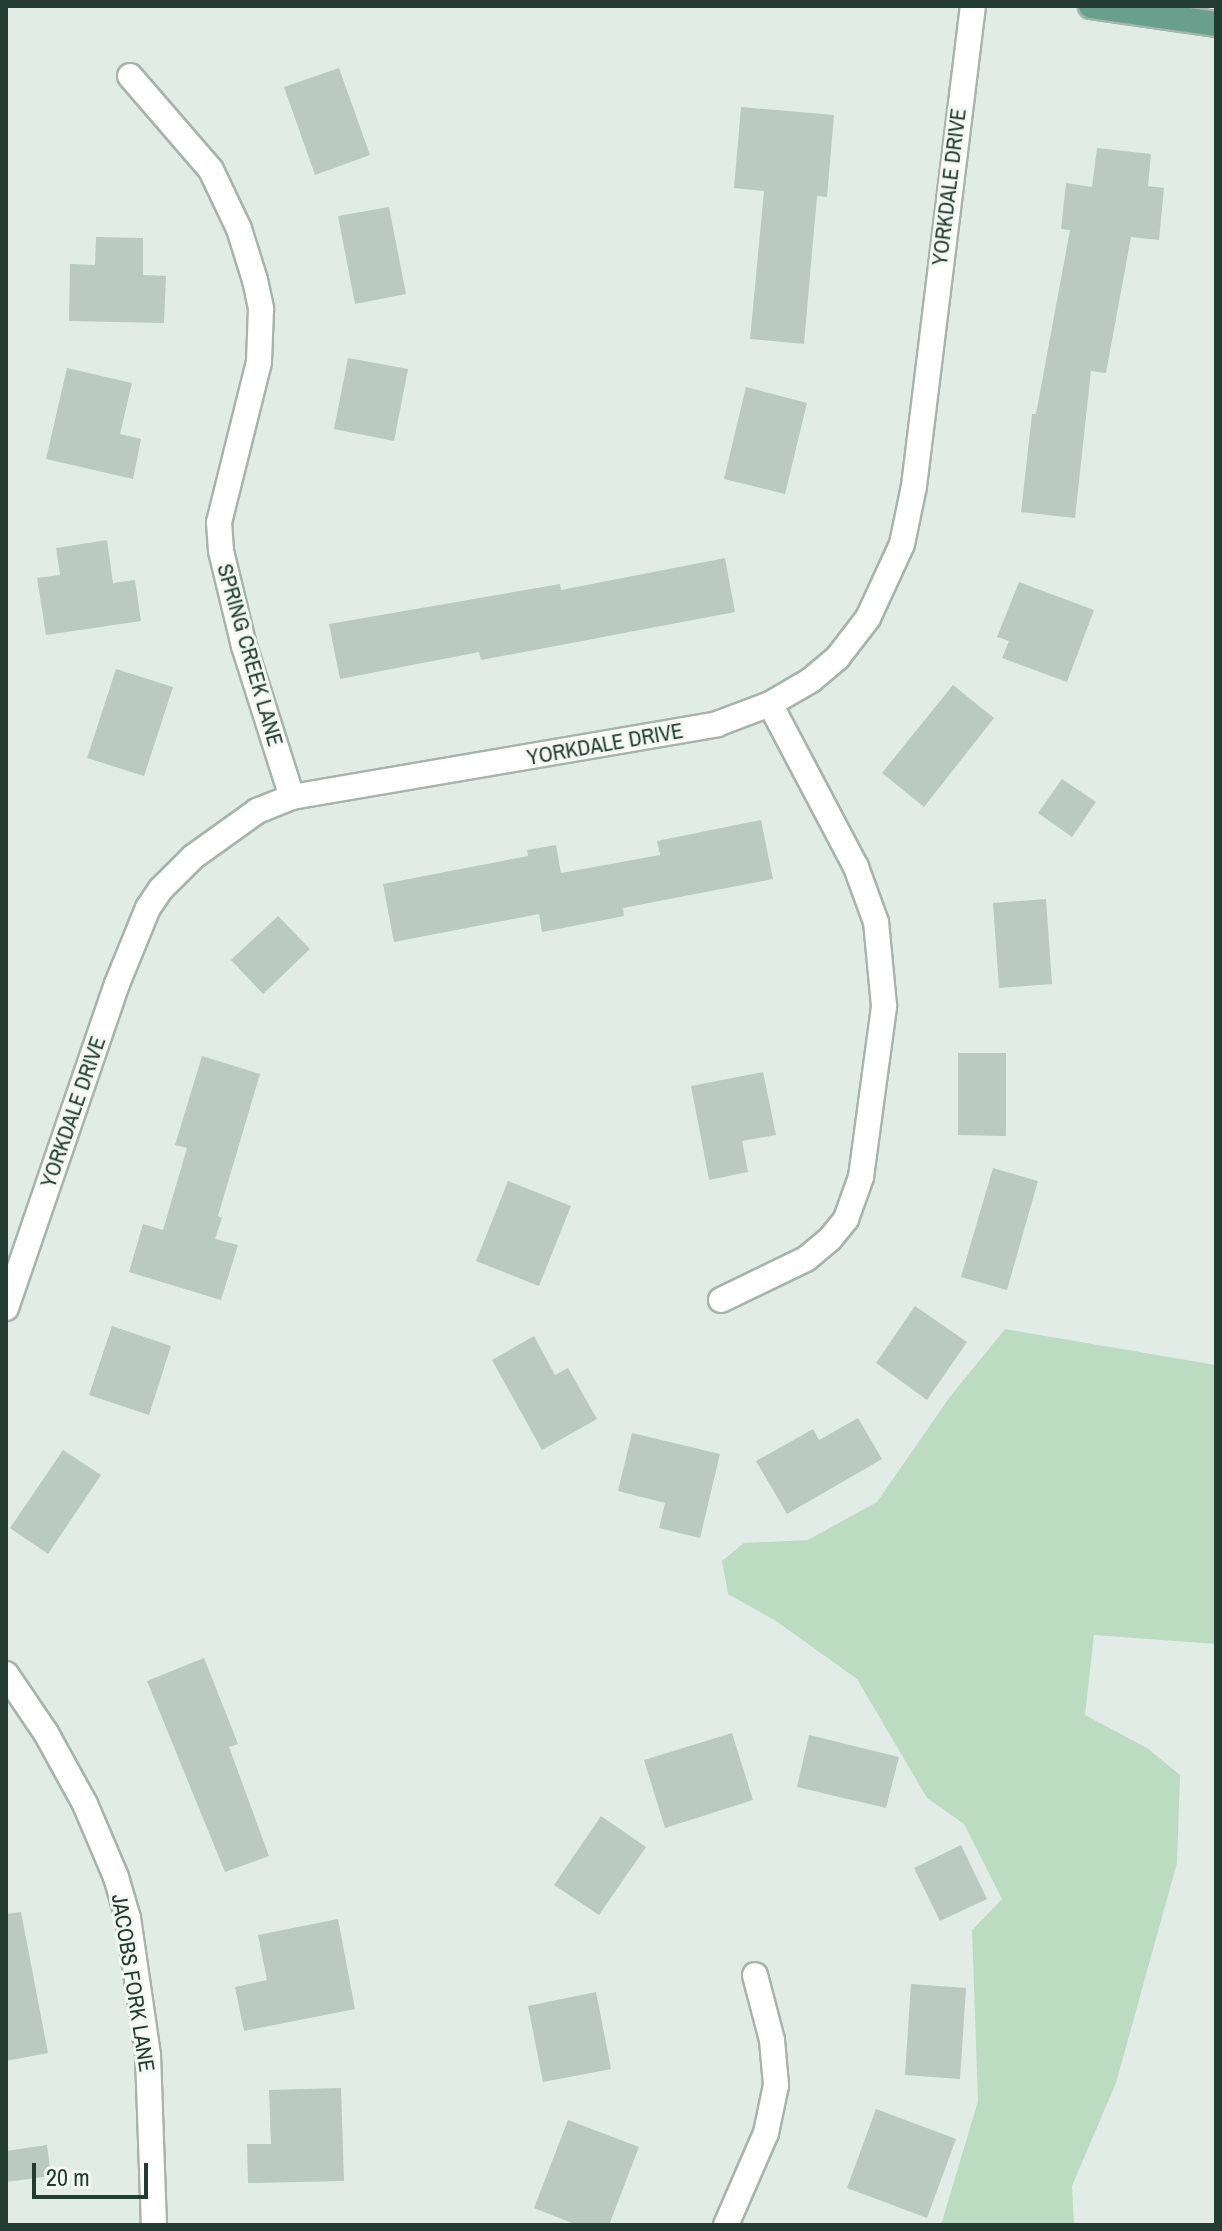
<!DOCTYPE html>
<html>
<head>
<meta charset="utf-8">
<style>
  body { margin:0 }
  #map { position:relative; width:1222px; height:2231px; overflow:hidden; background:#e2ece7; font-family:"Archivo Narrow",sans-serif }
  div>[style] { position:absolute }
  .green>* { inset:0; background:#bcdcc2 }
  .building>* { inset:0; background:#bac9c2 }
  .roads { filter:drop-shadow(2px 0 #a5b4ad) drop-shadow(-2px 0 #a5b4ad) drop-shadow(0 2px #a5b4ad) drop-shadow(0 -2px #a5b4ad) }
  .minor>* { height:24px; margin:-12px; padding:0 12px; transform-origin:12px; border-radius:12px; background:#fff }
  .major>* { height:24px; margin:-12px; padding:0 12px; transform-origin:12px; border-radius:12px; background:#68a08d }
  span { translate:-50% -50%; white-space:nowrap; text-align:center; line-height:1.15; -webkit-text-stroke:6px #f3f8f5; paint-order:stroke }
  .street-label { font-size:22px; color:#233c33 }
  .frame { position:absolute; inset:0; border:8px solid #233c33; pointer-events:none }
  .scale { position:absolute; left:32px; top:2163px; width:116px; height:36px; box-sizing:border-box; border:4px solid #233c33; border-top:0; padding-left:10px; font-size:24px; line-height:28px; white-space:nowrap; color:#233c33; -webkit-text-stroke:6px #f3f8f5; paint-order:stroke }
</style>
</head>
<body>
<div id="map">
  <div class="green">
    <div style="clip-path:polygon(1005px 1329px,1216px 1365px,1216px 1644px,1094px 1635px,1085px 1715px,1147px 1748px,1180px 1775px,1177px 1863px,1116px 2083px,1072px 2186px,1074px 2225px,941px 2225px,978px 2101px,972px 1930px,1002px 1899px,964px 1824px,927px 1798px,857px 1679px,776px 1621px,728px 1594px,722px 1561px,744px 1543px,808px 1540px,877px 1502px,949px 1398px)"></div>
  </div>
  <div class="building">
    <div style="clip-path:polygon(339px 68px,370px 155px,315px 175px,284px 87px)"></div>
    <div style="clip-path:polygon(741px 107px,834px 115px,827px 197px,817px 196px,804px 344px,750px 339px,764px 191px,734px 188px)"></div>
    <div style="clip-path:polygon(1097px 148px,1151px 154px,1148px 186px,1164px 188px,1159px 240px,1131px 237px,1106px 373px,1091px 371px,1075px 518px,1021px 512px,1032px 414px,1036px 414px,1070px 230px,1061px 229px,1066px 183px,1092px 187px)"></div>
    <div style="clip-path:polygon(389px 207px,406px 294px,355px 304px,338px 216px)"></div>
    <div style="clip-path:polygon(96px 237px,143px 238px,143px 275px,166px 276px,164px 323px,69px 321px,70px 264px,95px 265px)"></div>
    <div style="clip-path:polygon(348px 358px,408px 369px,394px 441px,334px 429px)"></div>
    <div style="clip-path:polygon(67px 368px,132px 383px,120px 434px,141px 439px,133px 479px,46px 459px)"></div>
    <div style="clip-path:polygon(746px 387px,807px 403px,785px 494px,724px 479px)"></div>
    <div style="clip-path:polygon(107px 540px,113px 583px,135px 580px,141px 621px,46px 635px,37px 578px,60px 575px,56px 548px)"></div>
    <div style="clip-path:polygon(725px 558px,735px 612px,481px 660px,479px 652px,340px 679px,329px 624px,560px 584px,561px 590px)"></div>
    <div style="clip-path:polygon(1019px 582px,1094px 610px,1067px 682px,1002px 658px,1009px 641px,997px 637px)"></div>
    <div style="clip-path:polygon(116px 669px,173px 687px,144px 776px,87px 758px)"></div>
    <div style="clip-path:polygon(953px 685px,994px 718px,924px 807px,882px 773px)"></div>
    <div style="clip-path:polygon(1062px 779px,1096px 802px,1072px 837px,1038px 813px)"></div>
    <div style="clip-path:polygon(761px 820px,773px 879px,623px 908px,624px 916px,542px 932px,539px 914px,394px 942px,383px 884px,528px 856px,527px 850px,556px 845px,561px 873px,660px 855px,657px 841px)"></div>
    <div style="clip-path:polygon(1046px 899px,1052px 984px,999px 988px,993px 903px)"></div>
    <div style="clip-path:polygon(278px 916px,310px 949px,263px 994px,231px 960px)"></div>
    <div style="clip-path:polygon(958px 1053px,1006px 1053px,1006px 1136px,958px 1135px)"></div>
    <div style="clip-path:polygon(202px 1056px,260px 1074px,218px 1216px,222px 1218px,215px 1239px,238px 1245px,221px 1300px,129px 1272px,143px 1224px,163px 1230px,187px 1148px,175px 1145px)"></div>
    <div style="clip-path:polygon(763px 1072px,776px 1135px,742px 1141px,748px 1172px,709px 1180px,691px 1086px)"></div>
    <div style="clip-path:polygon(993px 1168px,1038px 1181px,1007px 1290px,961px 1277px)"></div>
    <div style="clip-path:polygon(508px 1181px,571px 1206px,539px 1286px,476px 1261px)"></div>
    <div style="clip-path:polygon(915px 1306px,967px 1342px,927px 1400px,876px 1363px)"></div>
    <div style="clip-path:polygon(112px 1326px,171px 1346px,149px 1415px,89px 1395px)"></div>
    <div style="clip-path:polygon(534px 1336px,555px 1375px,568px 1368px,597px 1419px,542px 1450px,492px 1360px)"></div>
    <div style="clip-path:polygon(858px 1418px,882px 1459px,787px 1514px,756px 1461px,813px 1429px,819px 1440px)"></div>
    <div style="clip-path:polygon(632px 1433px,720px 1454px,700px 1538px,659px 1528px,665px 1503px,618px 1491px)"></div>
    <div style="clip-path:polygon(63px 1450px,101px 1475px,48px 1554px,10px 1528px)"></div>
    <div style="clip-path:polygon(204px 1658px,238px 1744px,229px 1747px,269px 1856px,225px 1872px,147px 1681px)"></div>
    <div style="clip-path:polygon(732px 1733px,753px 1800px,665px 1828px,644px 1760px)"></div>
    <div style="clip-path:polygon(809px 1735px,899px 1757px,886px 1808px,797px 1787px)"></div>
    <div style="clip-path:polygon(601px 1816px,646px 1847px,599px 1915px,554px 1885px)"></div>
    <div style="clip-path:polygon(961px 1845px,987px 1899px,940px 1921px,914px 1868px)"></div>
    <div style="clip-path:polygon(21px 1912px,48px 2053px,6px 2061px,6px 1914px)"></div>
    <div style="clip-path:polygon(338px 1919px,355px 2009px,244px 2031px,235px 1987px,267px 1980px,258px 1935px)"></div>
    <div style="clip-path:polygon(911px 1984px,966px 1988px,960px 2079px,905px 2075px)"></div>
    <div style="clip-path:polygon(596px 1992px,611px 2069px,543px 2082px,528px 2006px)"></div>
    <div style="clip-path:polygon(341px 2088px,344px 2181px,248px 2183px,247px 2144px,271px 2144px,269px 2090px)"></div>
    <div style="clip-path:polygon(876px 2109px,956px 2139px,927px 2218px,847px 2188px)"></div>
    <div style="clip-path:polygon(568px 2120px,639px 2147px,609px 2225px,577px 2225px,534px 2208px)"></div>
    <div style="clip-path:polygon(47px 2145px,51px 2176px,6px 2182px,6px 2151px)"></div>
  </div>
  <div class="roads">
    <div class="minor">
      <div style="left:130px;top:76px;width:124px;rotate:49.2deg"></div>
      <div style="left:211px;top:170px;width:65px;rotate:64.6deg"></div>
      <div style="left:239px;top:229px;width:53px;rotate:72.6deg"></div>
      <div style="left:255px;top:280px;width:30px;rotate:78deg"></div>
      <div style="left:261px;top:309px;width:53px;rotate:92.2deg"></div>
      <div style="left:259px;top:362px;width:165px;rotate:104deg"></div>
      <div style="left:219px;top:522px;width:29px;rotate:86deg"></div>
      <div style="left:221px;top:551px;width:98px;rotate:76.4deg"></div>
      <div style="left:244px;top:646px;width:158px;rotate:72.4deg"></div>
      <div style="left:721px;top:1300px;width:94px;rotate:-25.8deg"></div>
      <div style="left:806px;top:1259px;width:31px;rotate:-40deg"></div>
      <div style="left:830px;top:1239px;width:26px;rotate:-51deg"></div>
      <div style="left:846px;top:1219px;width:45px;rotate:-70.3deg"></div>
      <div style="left:861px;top:1177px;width:173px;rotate:-82.3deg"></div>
      <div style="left:884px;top:1006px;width:84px;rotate:-95.4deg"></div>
      <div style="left:876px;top:922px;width:59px;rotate:-110deg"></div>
      <div style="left:856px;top:867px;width:184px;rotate:-117.8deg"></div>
      <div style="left:6px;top:1308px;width:342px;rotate:-71.1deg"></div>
      <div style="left:117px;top:984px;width:82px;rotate:-67.8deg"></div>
      <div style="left:148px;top:908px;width:23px;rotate:-56deg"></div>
      <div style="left:161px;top:889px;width:45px;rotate:-45deg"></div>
      <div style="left:193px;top:857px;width:79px;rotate:-35.7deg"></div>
      <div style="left:257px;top:811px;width:38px;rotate:-22deg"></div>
      <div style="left:292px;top:797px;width:431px;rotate:-9.7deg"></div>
      <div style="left:717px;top:724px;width:57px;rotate:-20.7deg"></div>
      <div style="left:770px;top:704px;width:48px;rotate:-30.3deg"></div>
      <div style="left:811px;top:680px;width:35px;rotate:-40deg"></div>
      <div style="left:838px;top:657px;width:49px;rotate:-52.4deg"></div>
      <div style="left:868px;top:618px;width:81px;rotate:-65.3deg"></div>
      <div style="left:902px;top:544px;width:59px;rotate:-78.3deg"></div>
      <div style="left:914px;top:486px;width:484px;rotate:-83deg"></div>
      <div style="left:6px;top:1674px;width:71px;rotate:55.9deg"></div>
      <div style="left:46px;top:1733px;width:81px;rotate:61.2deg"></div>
      <div style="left:85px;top:1804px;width:79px;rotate:67deg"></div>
      <div style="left:116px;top:1877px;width:43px;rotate:73.7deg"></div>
      <div style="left:128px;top:1918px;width:138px;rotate:81.7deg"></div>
      <div style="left:148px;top:2055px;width:170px;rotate:88deg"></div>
      <div style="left:726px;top:2225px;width:100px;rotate:-66.5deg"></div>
      <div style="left:766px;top:2133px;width:49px;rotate:-78.2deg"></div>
      <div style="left:776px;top:2085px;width:45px;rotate:-95.1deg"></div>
      <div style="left:772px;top:2040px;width:67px;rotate:-104.7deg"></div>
    </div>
    <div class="major">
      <div style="left:1091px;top:6px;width:126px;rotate:8.2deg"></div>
    </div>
  </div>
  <div class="street-label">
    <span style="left:949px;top:187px;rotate:-83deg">YORKDALE DRIVE</span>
    <span style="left:250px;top:655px;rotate:74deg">SPRING CREEK LANE</span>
    <span style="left:605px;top:744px;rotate:-10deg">YORKDALE DRIVE</span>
    <span style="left:73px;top:1112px;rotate:-71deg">YORKDALE DRIVE</span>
    <span style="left:133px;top:1983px;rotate:81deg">JACOBS FORK LANE</span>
  </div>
  <div class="frame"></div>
  <div class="scale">20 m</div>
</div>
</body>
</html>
